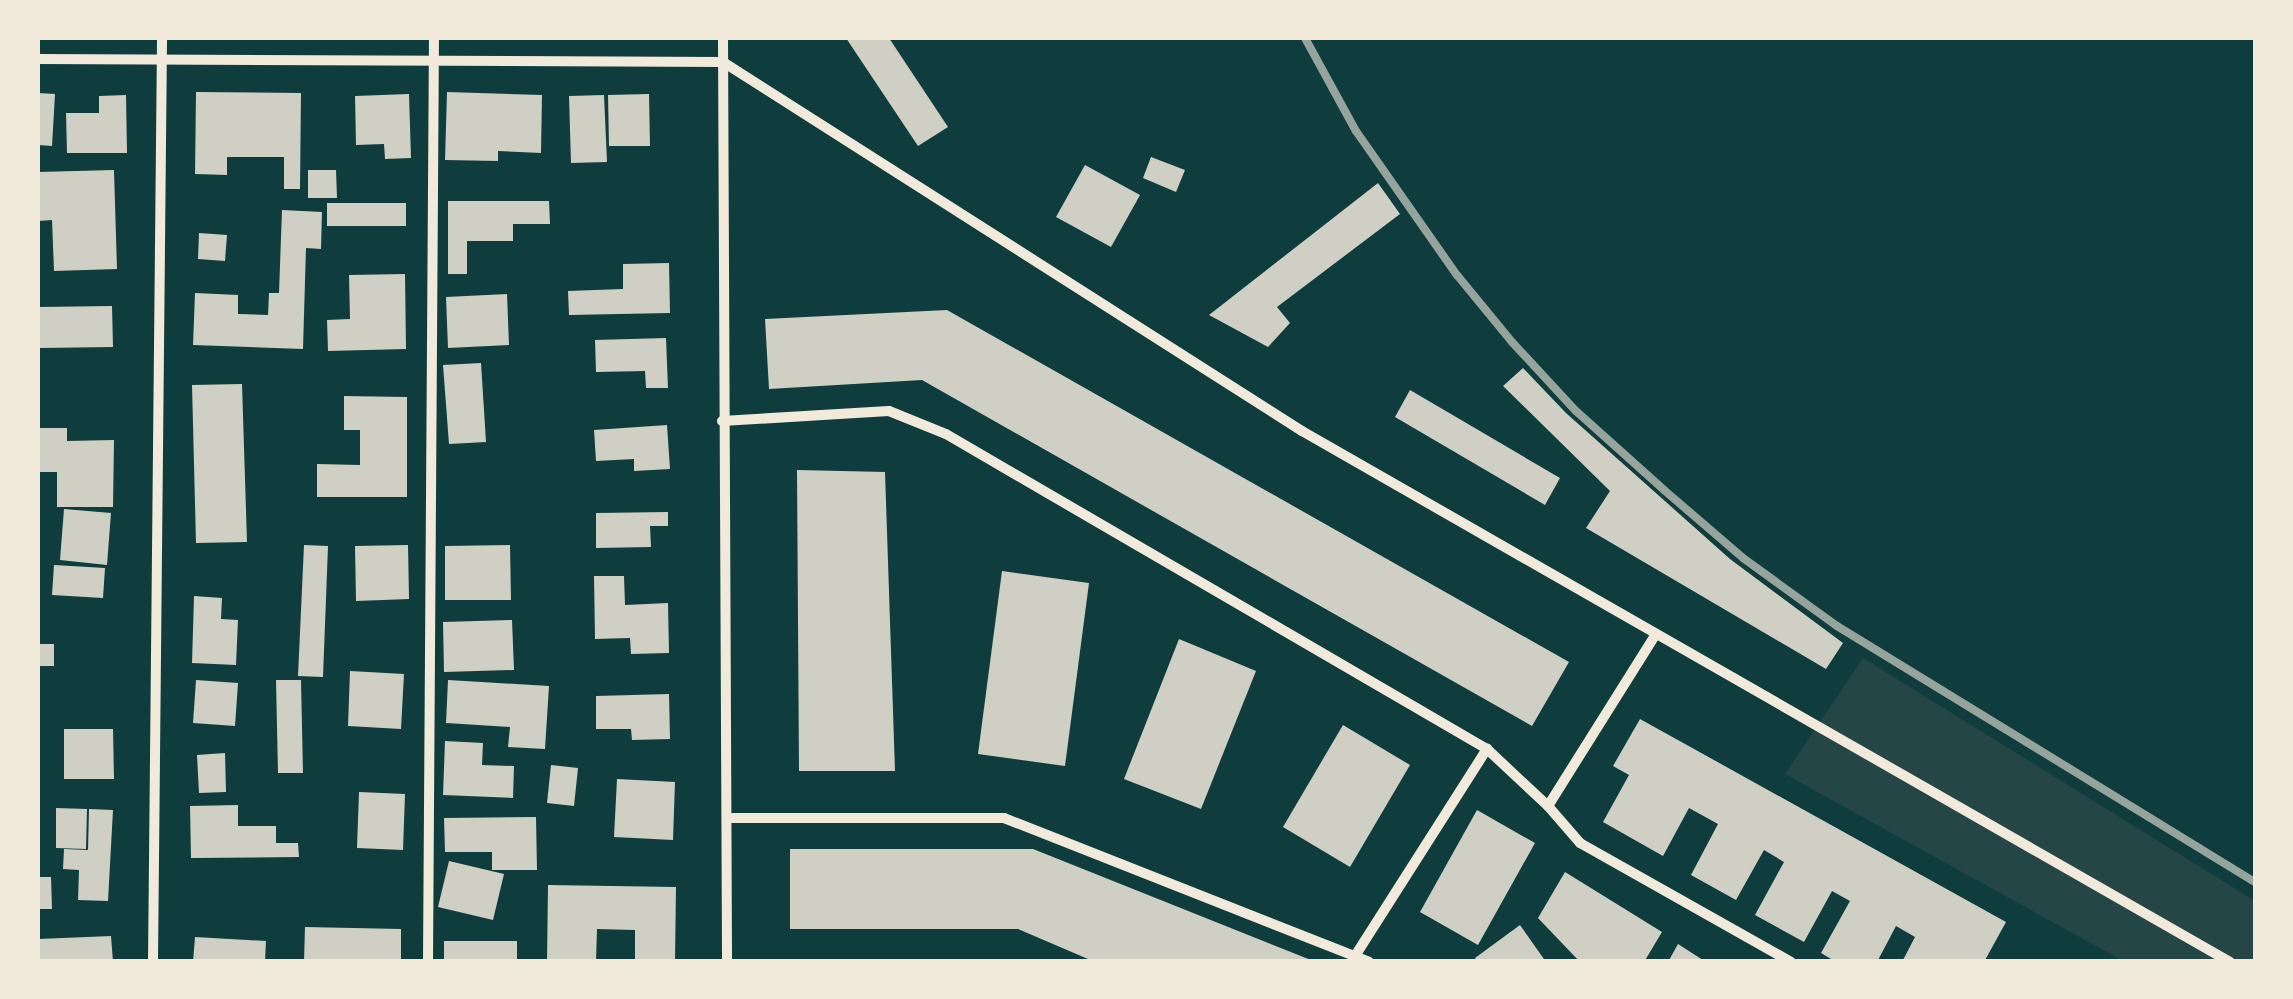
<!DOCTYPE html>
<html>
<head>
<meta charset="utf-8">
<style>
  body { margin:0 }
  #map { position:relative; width:2293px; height:999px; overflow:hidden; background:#0f3d3e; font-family:"Public Sans",sans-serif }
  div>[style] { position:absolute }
  .green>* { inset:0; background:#244646 }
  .building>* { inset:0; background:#cfcfc3 }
  .minor>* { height:10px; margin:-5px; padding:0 5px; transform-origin:5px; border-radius:5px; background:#f1e9da }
  .rail>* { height:8px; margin:-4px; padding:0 4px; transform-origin:4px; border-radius:4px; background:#97a49c }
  span { translate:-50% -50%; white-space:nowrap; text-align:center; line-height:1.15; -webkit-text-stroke:8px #f1e9da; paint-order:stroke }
  .frame { position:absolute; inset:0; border:40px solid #f1e9da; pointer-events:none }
</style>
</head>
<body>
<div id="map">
  <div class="green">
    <div style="clip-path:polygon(1863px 658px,2255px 901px,2255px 961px,2123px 961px,1785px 774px)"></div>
  </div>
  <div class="building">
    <div style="clip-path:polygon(846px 38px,889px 38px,948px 127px,918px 146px)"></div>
    <div style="clip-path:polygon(196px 92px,301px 93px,300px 189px,284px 189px,284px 157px,227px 157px,227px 175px,195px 174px)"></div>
    <div style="clip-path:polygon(447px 92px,542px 95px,541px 153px,498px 151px,498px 161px,445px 160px)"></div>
    <div style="clip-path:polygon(38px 93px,55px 94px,52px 146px,38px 145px)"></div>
    <div style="clip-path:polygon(409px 94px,411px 158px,385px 159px,384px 144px,356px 145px,355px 96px)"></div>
    <div style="clip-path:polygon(649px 94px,650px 146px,609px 146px,608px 95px)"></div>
    <div style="clip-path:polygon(126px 95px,127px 153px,67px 153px,66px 113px,99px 113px,99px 96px)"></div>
    <div style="clip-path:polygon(604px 95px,607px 162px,571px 163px,569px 96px)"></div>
    <div style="clip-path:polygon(1151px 157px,1185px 170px,1176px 192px,1143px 178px)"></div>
    <div style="clip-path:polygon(1085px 165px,1140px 195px,1111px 247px,1056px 217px)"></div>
    <div style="clip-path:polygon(114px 170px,117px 269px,54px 271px,52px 220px,38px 221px,38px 172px)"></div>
    <div style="clip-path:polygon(308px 170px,336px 170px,337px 198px,308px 198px)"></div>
    <div style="clip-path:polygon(1378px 183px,1400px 214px,1277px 307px,1290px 323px,1268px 347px,1209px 315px)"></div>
    <div style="clip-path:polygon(448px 201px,549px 201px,550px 224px,513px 224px,513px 241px,467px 241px,467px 274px,448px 274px)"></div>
    <div style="clip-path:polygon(327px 203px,406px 203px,406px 226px,327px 226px)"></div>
    <div style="clip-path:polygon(282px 210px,322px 212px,321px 249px,306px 248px,303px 349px,193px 345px,195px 293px,238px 295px,238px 314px,268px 315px,269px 293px,279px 293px)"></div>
    <div style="clip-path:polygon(199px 233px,227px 235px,225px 261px,198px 259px)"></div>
    <div style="clip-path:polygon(669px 263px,670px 313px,569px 315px,568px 291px,623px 289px,623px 264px)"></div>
    <div style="clip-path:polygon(405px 274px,406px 349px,328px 351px,327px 320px,350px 319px,349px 275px)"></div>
    <div style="clip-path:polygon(507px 294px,509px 345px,448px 348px,446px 297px)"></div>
    <div style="clip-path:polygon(112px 306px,113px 347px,40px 348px,39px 307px)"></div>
    <div style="clip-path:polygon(947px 310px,1569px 662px,1532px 726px,922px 380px,769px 389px,765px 319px)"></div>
    <div style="clip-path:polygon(666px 338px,668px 388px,646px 388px,645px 371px,596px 372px,595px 340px)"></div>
    <div style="clip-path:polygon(481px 363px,486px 442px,449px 444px,443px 365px)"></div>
    <div style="clip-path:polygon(1523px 368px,1566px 413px,1730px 559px,1843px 643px,1826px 669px,1586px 528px,1610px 491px,1503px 386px)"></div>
    <div style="clip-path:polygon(242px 384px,247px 542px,196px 543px,192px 385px)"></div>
    <div style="clip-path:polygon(1410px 390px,1560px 478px,1545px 505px,1395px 417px)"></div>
    <div style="clip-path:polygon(344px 396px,407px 397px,407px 497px,317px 497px,317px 464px,360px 465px,360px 430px,344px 430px)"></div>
    <div style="clip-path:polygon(667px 425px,670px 469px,634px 471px,634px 459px,596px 461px,594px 430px)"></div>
    <div style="clip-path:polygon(38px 428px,67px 428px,67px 441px,114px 440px,113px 507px,57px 507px,57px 472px,38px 472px)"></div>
    <div style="clip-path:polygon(797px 470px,885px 472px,895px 771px,799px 771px)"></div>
    <div style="clip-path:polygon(64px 509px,111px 513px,107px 565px,60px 560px)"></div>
    <div style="clip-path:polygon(668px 512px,668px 526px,650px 526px,651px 547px,596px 548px,596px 513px)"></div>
    <div style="clip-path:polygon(304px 545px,328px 546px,323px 677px,298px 676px)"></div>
    <div style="clip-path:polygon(408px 545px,409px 599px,356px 601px,355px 546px)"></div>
    <div style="clip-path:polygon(510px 545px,511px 600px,445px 600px,445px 546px)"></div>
    <div style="clip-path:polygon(54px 565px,105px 568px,103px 598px,52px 595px)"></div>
    <div style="clip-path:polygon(1002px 571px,1089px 583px,1065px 766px,978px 754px)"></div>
    <div style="clip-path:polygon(594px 576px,624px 576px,625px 605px,668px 603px,669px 653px,631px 654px,630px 638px,595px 639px)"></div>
    <div style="clip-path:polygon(194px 596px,222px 598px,221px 619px,238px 620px,236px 665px,192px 663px)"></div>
    <div style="clip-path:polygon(512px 620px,514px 670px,444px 672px,443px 622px)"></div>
    <div style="clip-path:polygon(1179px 639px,1256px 671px,1201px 809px,1124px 779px)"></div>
    <div style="clip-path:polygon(38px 644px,54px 644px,54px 666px,38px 666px)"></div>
    <div style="clip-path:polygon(350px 671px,404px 674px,401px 729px,348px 726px)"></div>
    <div style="clip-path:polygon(196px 680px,238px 683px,235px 726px,193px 723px)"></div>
    <div style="clip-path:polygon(276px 680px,301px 680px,303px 773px,278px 773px)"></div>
    <div style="clip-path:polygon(448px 680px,549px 686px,545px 749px,508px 747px,510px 727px,446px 723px)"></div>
    <div style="clip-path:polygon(669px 694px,670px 739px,632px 740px,631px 729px,596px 729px,596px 696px)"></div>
    <div style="clip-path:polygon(1640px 719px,2006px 922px,1984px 962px,1902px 962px,1915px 937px,1896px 926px,1877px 962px,1836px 962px,1821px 953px,1850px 901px,1832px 891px,1804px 942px,1755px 915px,1784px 862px,1764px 850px,1736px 900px,1691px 875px,1718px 824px,1689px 808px,1663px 856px,1603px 822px,1629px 775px,1613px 766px)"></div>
    <div style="clip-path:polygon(1343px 725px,1410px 765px,1350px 867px,1283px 827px)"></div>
    <div style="clip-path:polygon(64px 729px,113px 729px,114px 779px,64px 779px)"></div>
    <div style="clip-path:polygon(445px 741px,483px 743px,482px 765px,514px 766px,513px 798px,443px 795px)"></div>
    <div style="clip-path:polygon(225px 753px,226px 792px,199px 793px,197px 755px)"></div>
    <div style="clip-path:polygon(551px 765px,578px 768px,574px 806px,547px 803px)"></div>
    <div style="clip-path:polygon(617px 779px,675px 782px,673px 840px,614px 837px)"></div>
    <div style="clip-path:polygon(359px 792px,405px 794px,403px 850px,357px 848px)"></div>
    <div style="clip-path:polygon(238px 805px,238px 826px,276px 826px,276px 843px,298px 843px,299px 857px,191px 858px,190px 806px)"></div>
    <div style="clip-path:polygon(56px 808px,87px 809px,86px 849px,56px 848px)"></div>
    <div style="clip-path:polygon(89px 809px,113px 810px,108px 901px,78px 900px,79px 870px,63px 869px,64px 849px,88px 850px)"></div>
    <div style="clip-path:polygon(1477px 810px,1535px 843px,1478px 945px,1420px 912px)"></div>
    <div style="clip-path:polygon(536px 817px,537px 870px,492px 870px,492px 852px,445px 852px,444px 818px)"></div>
    <div style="clip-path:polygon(790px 849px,1033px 849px,1316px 962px,1095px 962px,1018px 929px,790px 929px)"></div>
    <div style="clip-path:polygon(449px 861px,504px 874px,493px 920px,438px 907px)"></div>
    <div style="clip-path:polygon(1565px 872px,1662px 932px,1644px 962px,1580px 962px,1538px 918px)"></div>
    <div style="clip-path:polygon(38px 877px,51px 877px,52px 909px,38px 909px)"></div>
    <div style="clip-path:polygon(548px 885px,676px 887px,675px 962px,635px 962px,635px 930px,597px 929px,596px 962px,547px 962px)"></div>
    <div style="clip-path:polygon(1520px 925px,1546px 962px,1478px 962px,1475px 958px)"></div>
    <div style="clip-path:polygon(305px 927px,401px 929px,401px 962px,304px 962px)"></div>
    <div style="clip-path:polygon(111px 936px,113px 962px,38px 962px,38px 939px)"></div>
    <div style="clip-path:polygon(195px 937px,266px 941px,265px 962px,193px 962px)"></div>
    <div style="clip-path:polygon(444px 941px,517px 941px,517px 962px,444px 962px)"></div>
    <div style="clip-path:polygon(1678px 944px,1706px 962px,1668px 962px)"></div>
  </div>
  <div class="minor">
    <div style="left:723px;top:38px;width:924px;rotate:89.75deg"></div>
    <div style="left:38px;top:59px;width:685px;rotate:0.25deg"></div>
    <div style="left:723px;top:62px;width:687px;rotate:32.51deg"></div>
    <div style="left:1302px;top:431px;width:1069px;rotate:29.78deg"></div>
    <div style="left:722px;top:421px;width:167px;rotate:-3.4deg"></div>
    <div style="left:889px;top:411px;width:61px;rotate:22deg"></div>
    <div style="left:946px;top:434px;width:626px;rotate:30.21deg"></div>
    <div style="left:1487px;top:749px;width:83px;rotate:43.1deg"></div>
    <div style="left:1548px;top:806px;width:49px;rotate:49.1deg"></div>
    <div style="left:1580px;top:843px;width:242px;rotate:29.4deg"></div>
    <div style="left:1548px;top:806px;width:203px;rotate:-57.9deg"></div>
    <div style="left:730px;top:818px;width:274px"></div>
    <div style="left:1004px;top:818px;width:392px;rotate:21.5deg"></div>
    <div style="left:1355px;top:956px;width:246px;rotate:-57.5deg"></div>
    <div style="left:153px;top:962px;width:924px;rotate:-89.44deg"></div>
    <div style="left:428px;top:962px;width:924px;rotate:-89.63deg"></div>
  </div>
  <div class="rail">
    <div style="left:1305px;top:38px;width:106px;rotate:61.3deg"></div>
    <div style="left:1356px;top:131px;width:176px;rotate:55deg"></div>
    <div style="left:1457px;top:275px;width:87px;rotate:50.6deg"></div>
    <div style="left:1512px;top:342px;width:94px;rotate:47.2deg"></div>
    <div style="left:1576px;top:411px;width:118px;rotate:41.9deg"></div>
    <div style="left:1664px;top:490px;width:104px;rotate:40.7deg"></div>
    <div style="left:1743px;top:558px;width:116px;rotate:35.9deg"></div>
    <div style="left:1837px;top:626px;width:492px;rotate:31.5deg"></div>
  </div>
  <div class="frame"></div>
</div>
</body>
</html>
